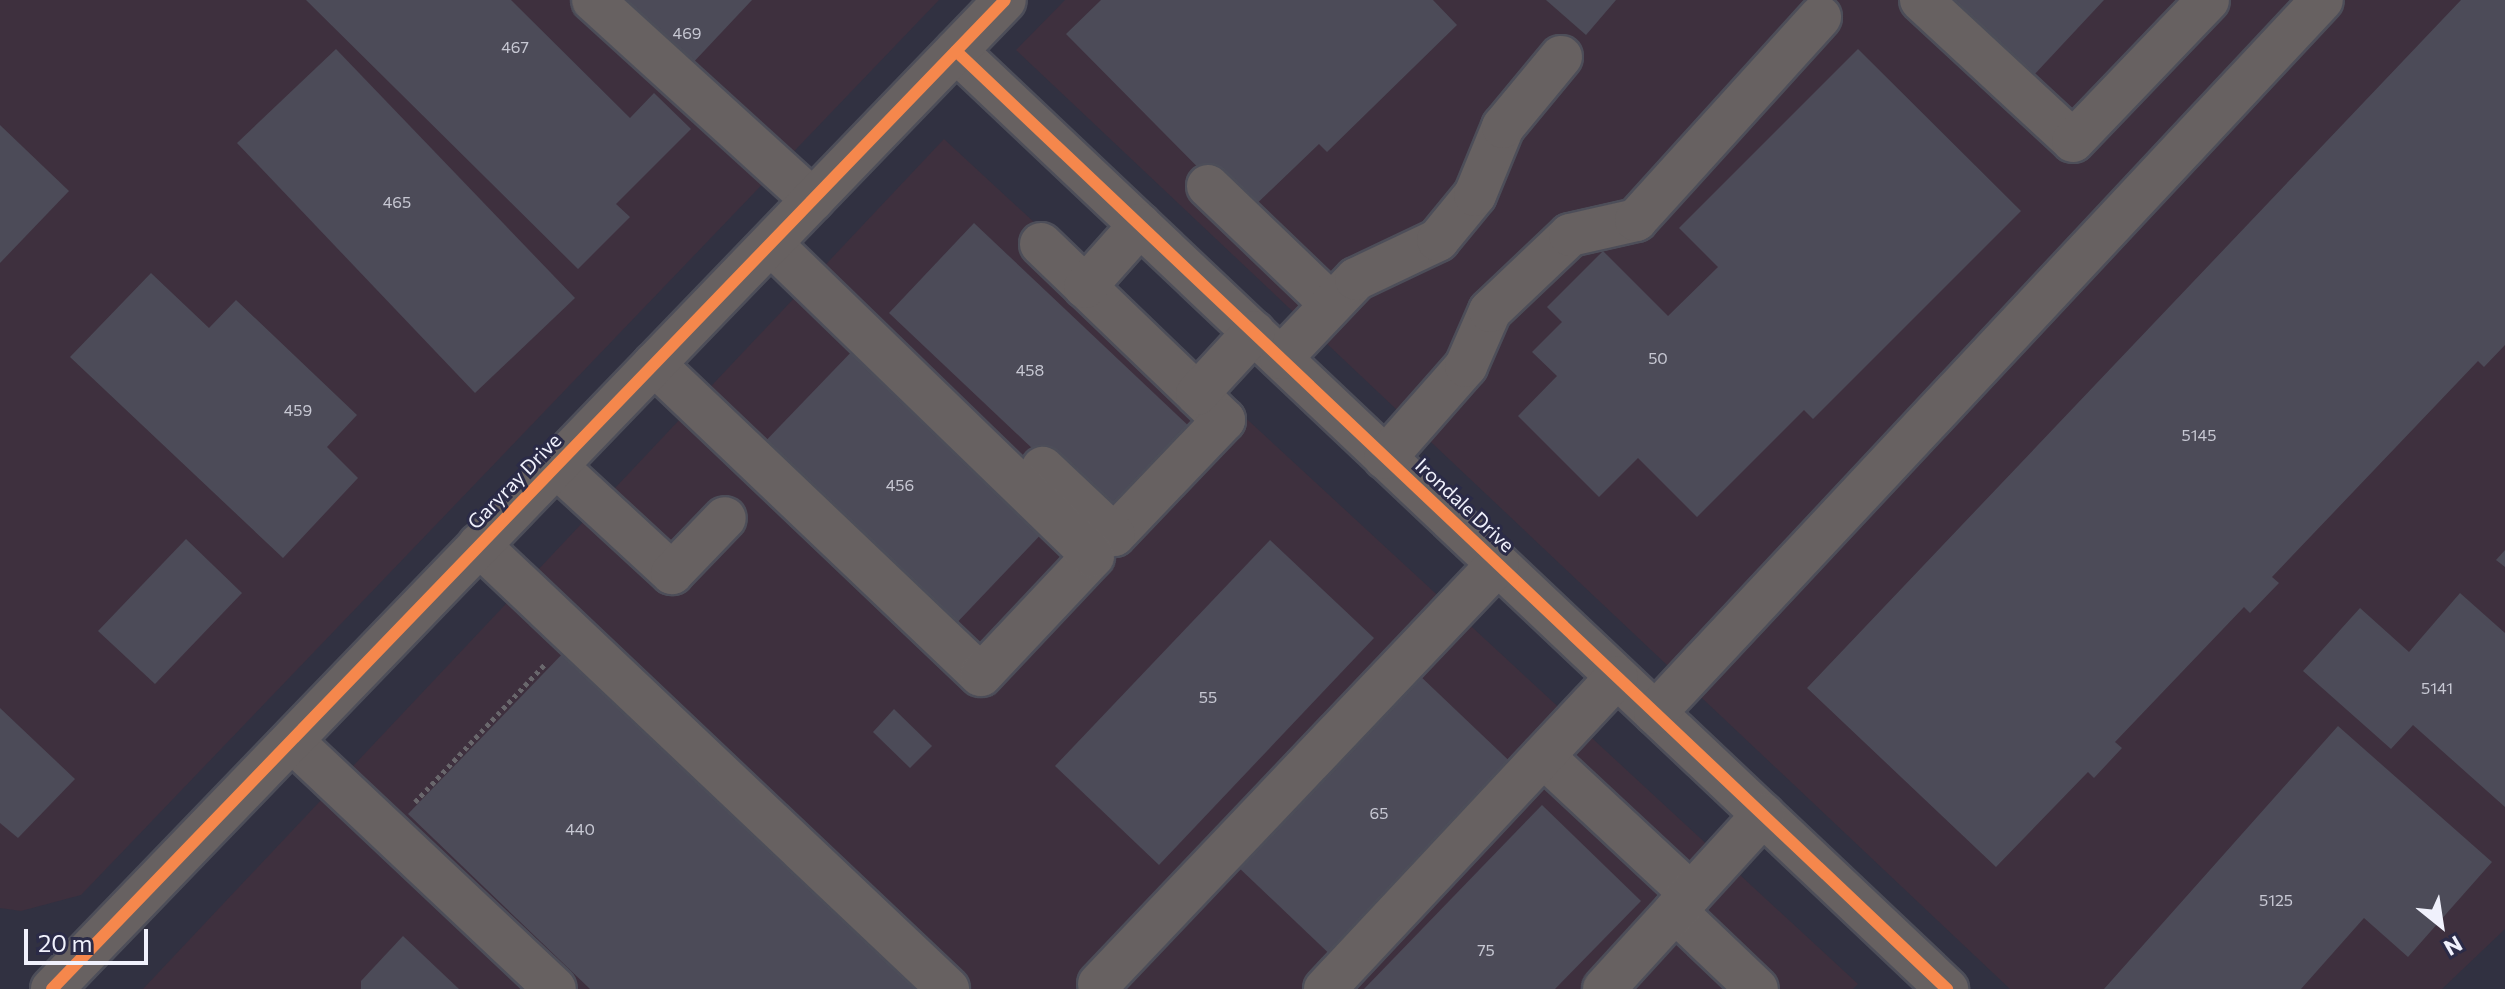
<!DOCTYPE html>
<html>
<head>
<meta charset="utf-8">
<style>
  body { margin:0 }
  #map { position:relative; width:2505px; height:989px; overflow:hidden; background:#313141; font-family:Commissioner,sans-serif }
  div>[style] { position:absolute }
  .industrial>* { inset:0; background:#3e303e }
  .building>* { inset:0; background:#4c4b58 }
  .path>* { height:5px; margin-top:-2.5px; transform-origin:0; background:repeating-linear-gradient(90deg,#69676c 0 4px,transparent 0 8px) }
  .roads { filter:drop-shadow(2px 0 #4d4e59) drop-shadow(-2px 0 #4d4e59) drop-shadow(0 2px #4d4e59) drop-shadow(0 -2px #4d4e59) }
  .minor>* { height:42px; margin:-21px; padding:0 21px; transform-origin:21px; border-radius:21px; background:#676161 }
  .cycleway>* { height:12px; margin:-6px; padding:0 6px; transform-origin:6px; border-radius:6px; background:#f5874c }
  span { translate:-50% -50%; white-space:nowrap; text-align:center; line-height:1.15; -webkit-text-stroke:6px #2b2b47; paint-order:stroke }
  .number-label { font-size:16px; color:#c7c8d3 }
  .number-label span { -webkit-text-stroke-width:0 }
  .street-label { font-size:20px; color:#f0f1fc }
  .north { position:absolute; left:2401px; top:885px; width:80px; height:80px; -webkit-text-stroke:6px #2b2b47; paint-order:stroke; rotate:150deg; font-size:22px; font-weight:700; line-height:32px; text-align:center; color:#f0f1fc }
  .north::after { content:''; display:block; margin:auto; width:28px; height:36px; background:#f0f1fc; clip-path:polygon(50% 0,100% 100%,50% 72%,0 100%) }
  .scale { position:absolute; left:24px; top:929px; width:124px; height:36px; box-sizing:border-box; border:4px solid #f0f1fc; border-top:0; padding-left:10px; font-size:24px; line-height:28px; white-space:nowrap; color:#f0f1fc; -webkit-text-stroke:6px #2b2b47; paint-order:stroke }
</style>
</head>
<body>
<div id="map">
  <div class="industrial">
    <div style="clip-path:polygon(0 0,939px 0,81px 895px,21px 911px,0 908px)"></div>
    <div style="clip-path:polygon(1065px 0,2505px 0,2505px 929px,2442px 989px,2010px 989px,1016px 50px)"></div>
    <div style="clip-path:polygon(944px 139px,1858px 984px,1853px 989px,143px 989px)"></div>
  </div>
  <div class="building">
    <div style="clip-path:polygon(306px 0,511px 0,630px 118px,654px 93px,691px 129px,616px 204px,630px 217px,578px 269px)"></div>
    <div style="clip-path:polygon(617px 0,752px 0,689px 67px)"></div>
    <div style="clip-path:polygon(1101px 0,1433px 0,1457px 25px,1327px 152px,1319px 144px,1245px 215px,1066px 34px)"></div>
    <div style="clip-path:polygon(1546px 0,1616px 0,1586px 35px)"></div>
    <div style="clip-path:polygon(1951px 0,2104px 0,2033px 76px)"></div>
    <div style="clip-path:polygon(2461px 0,2505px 0,2505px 345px,2484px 367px,2478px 361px,2272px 577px,2279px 583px,2250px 613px,2244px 607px,2115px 742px,2122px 748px,2094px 778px,2088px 772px,1996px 867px,1807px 688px)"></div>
    <div style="clip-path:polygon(336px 49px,575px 298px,475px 393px,237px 143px)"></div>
    <div style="clip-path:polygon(1858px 49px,2021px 211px,1813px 419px,1804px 410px,1697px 517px,1638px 458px,1599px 497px,1518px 416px,1557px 376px,1532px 352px,1562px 322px,1547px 307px,1603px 251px,1668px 316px,1718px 267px,1679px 228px)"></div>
    <div style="clip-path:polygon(0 125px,69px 191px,0 263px)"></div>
    <div style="clip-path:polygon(974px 223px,1194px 431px,1109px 521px,889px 313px)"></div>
    <div style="clip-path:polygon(151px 273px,209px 328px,236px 300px,357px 415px,327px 447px,358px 478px,283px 558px,70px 357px)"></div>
    <div style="clip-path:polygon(857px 346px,1048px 527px,950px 630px,758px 449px)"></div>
    <div style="clip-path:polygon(186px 539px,242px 593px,155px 684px,98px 631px)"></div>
    <div style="clip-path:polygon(1270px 540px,1374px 638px,1159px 865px,1055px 766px)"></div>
    <div style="clip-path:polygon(2505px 550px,2505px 567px,2496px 560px)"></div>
    <div style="clip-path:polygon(2460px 593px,2505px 633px,2505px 807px,2413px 725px,2391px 749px,2303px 671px,2360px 608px,2409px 652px)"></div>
    <div style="clip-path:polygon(567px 649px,923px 989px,590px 989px,408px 814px)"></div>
    <div style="clip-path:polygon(1417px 673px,1521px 772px,1339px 963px,1236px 865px)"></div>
    <div style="clip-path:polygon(0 708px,75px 779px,18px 838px,0 823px)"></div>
    <div style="clip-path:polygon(894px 709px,932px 746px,910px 768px,873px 732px)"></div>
    <div style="clip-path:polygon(2338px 726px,2492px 862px,2408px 957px,2364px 918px,2301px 989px,2104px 989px)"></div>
    <div style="clip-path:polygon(1542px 805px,1641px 901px,1555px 989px,1364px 989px)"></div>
    <div style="clip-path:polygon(403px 936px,459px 989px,361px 989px,361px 981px)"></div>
  </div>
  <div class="path">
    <div style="left:415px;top:802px;width:190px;rotate:-46.7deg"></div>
  </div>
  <div class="roads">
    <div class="minor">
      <div style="left:593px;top:0;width:297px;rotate:42.3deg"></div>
      <div style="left:1921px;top:0;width:207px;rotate:42.8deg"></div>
      <div style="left:2073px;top:141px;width:195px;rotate:-46.2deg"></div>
      <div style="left:956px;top:51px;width:1365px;rotate:43.43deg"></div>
      <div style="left:1208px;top:186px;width:170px;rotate:43.8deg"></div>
      <div style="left:1041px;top:244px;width:254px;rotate:43.9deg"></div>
      <div style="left:1224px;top:420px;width:159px;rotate:133.7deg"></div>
      <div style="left:1114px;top:535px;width:98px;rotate:-136.7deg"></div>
      <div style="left:1085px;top:287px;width:83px;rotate:-48.4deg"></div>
      <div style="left:1281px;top:358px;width:109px;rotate:-46.5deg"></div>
      <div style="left:1356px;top:279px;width:91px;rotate:-25.4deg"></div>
      <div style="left:1438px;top:240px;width:58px;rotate:-50.6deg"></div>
      <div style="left:1475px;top:195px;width:74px;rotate:-67.6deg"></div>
      <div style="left:1503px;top:127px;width:91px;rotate:-50.4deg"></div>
      <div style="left:654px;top:364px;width:451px;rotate:43.6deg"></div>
      <div style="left:981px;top:675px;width:163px;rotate:-46.7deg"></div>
      <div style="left:1093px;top:556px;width:448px;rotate:-135.9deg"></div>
      <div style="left:1197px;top:394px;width:84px;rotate:-47.4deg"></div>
      <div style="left:1385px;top:458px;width:123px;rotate:-48.6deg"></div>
      <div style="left:1466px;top:366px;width:60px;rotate:-66.4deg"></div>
      <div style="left:1490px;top:311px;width:110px;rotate:-43.5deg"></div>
      <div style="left:1570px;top:235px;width:68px;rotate:-12.8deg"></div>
      <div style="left:1636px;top:220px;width:274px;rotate:-47.8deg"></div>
      <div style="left:556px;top:466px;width:158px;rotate:42.7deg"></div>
      <div style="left:672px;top:573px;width:76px;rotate:-46.1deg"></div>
      <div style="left:479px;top:545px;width:646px;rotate:43.43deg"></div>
      <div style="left:1655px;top:713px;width:976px;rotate:-46.91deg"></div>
      <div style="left:292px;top:741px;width:361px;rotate:43.3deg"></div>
      <div style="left:1543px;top:756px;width:202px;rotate:43deg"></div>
      <div style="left:1675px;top:911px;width:113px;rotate:43.6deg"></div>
      <div style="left:1099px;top:984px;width:579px;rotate:-46.47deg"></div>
      <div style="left:52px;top:989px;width:1373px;rotate:-46.06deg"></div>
      <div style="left:1325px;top:989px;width:427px;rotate:-46.9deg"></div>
      <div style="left:1604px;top:989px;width:236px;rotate:-47.6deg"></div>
    </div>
  </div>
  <div class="cycleway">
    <div style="left:956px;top:51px;width:1365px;rotate:43.43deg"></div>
    <div style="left:52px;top:989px;width:1373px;rotate:-46.06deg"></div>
  </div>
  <div class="number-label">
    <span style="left:687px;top:33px">469</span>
    <span style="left:515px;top:47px">467</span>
    <span style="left:397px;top:202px">465</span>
    <span style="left:1658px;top:358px">50</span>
    <span style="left:1030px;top:370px">458</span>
    <span style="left:298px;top:410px">459</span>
    <span style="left:2199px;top:435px">5145</span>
    <span style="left:900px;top:485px">456</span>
    <span style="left:2437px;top:688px">5141</span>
    <span style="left:1208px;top:697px">55</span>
    <span style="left:1379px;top:813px">65</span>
    <span style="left:580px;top:829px">440</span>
    <span style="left:2276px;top:900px">5125</span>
    <span style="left:1486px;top:950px">75</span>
  </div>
  <div class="street-label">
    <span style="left:514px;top:481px;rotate:-46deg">Garyray Drive</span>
    <span style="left:1465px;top:505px;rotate:43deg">Irondale Drive</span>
  </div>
  <div class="north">N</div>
  <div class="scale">20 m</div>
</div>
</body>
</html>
